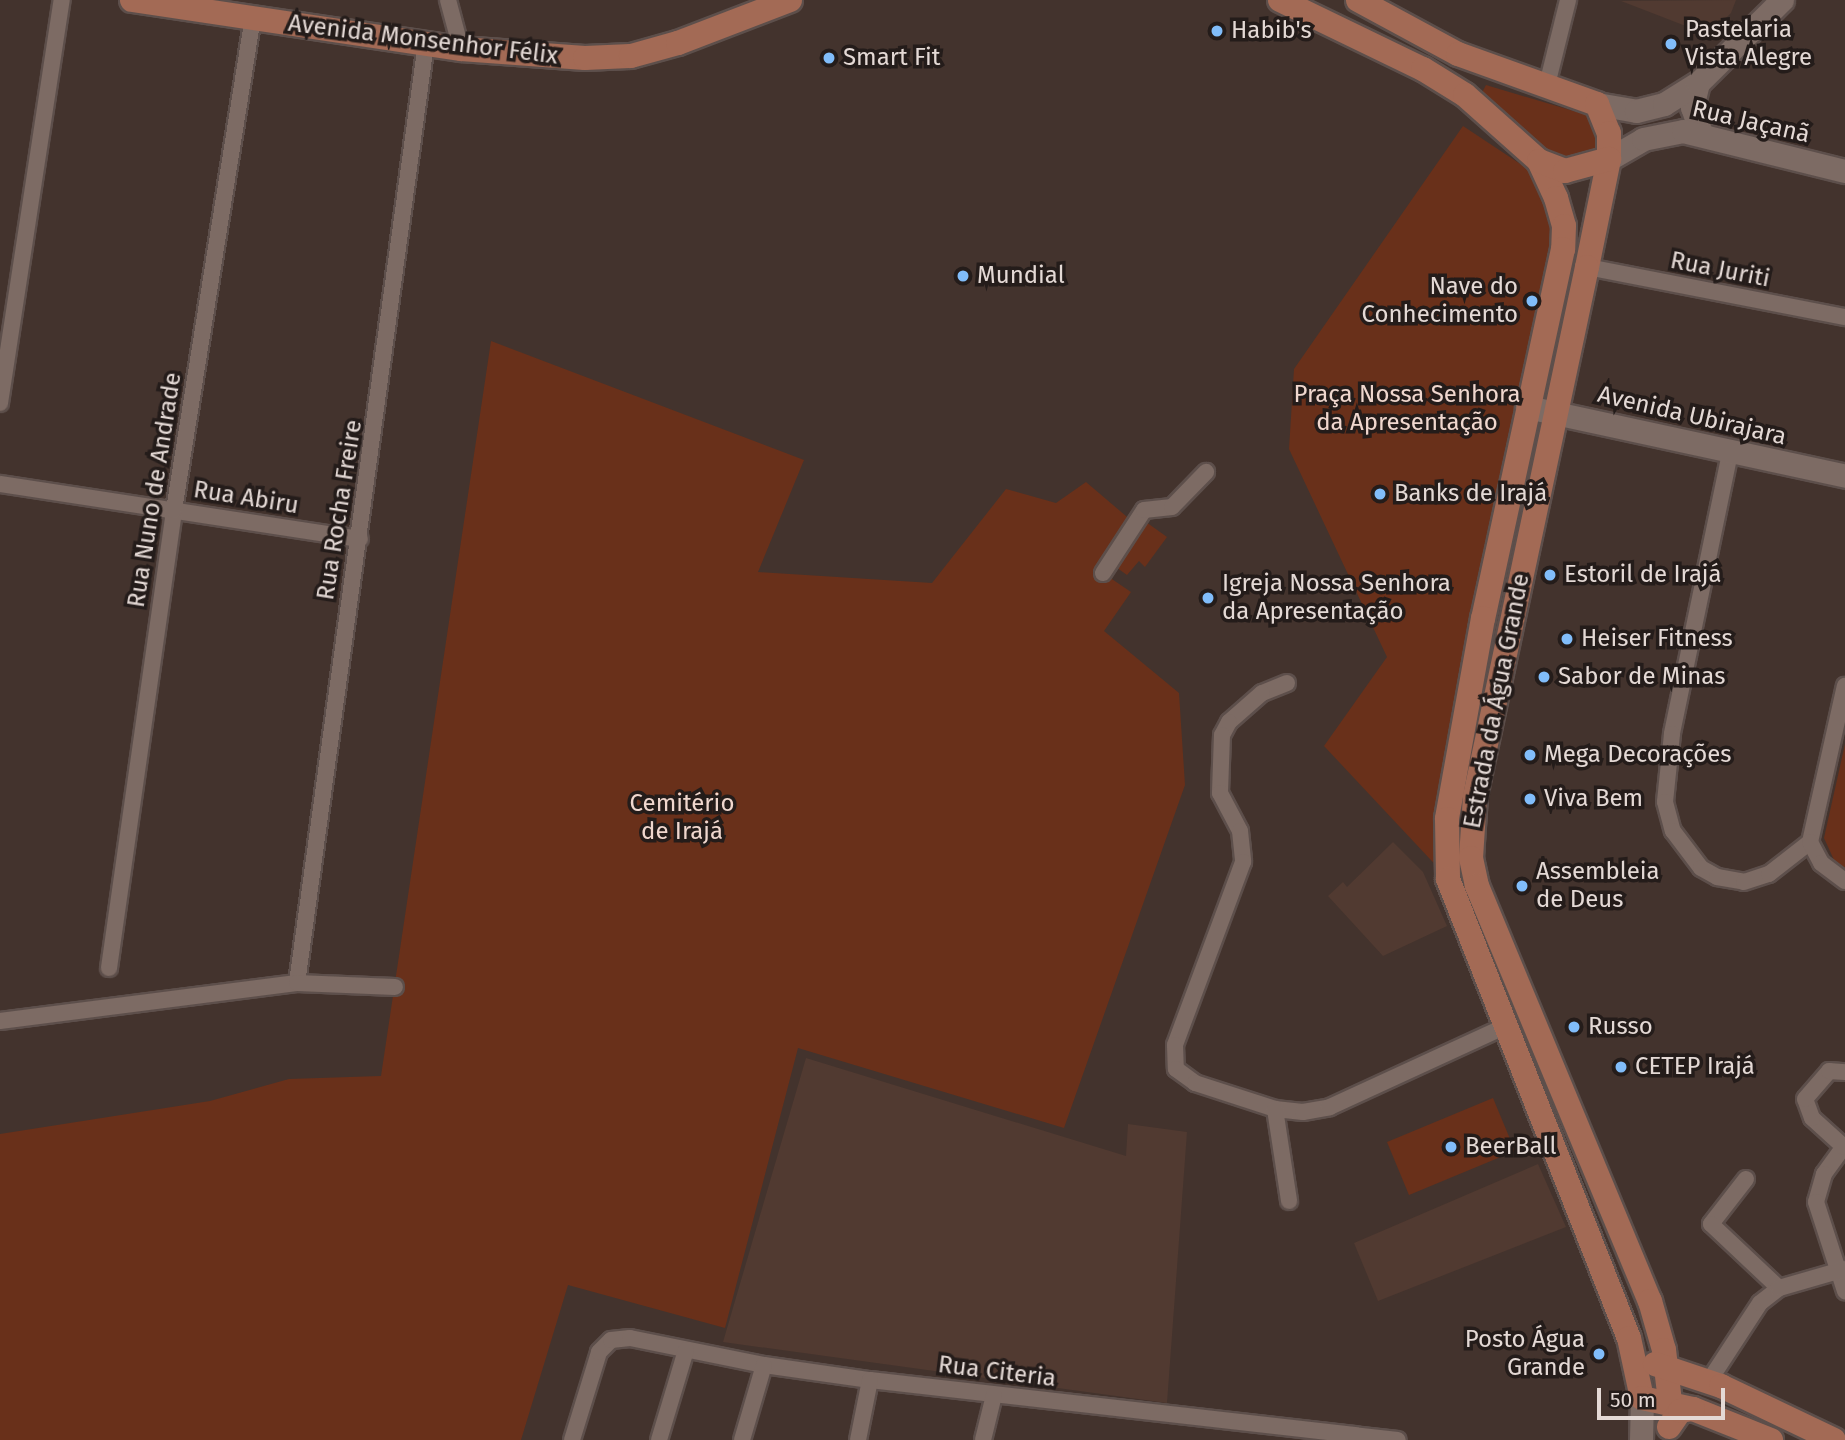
<!DOCTYPE html>
<html>
<head>
<meta charset="utf-8">
<style>
  body { margin:0 }
  #map { position:relative; width:1845px; height:1440px; overflow:hidden; background:#43332d; font-family:"Fira Sans",sans-serif }
  div>[style] { position:absolute }
  .built>* { inset:0; background:#513a31 }
  .green>* { inset:0; background:#69301a }
  .roads { filter:drop-shadow(2px 0 #5d4f4b) drop-shadow(-2px 0 #5d4f4b) drop-shadow(0 2px #5d4f4b) drop-shadow(0 -2px #5d4f4b) }
  .street>* { height:16px; margin:-8px; padding:0 8px; transform-origin:8px; border-radius:8px; background:#7d6b64 }
  .secondary>* { height:23px; margin:-11.5px; padding:0 11.5px; transform-origin:11.5px; border-radius:11.5px; background:#7d6b64 }
  .primary>* { height:24px; margin:-12px; padding:0 12px; transform-origin:12px; border-radius:12px; background:#a36a55 }
  .dots>* { width:19px; height:19px; translate:-50% -50%; box-sizing:border-box; border:4px solid #241c1a; border-radius:50% }
  span { translate:-50% -50%; white-space:nowrap; text-align:center; line-height:1.15; -webkit-text-stroke:7px #241c1a; paint-order:stroke }
  .poi-label { font-size:24px; color:#e4d9d5 }
  .left { translate:0 -50%; text-align:left }
  .right { translate:-100% -50%; text-align:right }
  .street-label { font-size:24px; color:#e4d9d5 }
  .park-label { font-size:24px; color:#f0d7ce }
  .scale { position:absolute; left:1597px; top:1388px; width:128px; height:32px; box-sizing:border-box; border:4px solid #e4d9d5; border-top:0; padding-left:9px; font-size:21px; line-height:24px; white-space:nowrap; color:#e4d9d5; -webkit-text-stroke:5px #241c1a; paint-order:stroke }
</style>
</head>
<body>
<div id="map">
  <div class="built">
    <div style="clip-path:polygon(1736px 0,1731px 13px,1709px 35px,1621px 1px)"></div>
    <div style="clip-path:polygon(1393px 842px,1423px 872px,1447px 926px,1383px 956px,1328px 896px,1343px 882px,1347px 887px)"></div>
    <div style="clip-path:polygon(806px 1058px,1126px 1156px,1128px 1124px,1187px 1132px,1167px 1403px,723px 1342px)"></div>
    <div style="clip-path:polygon(1538px 1164px,1566px 1227px,1378px 1301px,1354px 1243px)"></div>
  </div>
  <div class="green">
    <div style="clip-path:polygon(1486px 85px,1597px 118px,1600px 152px,1549px 161px,1479px 98px)"></div>
    <div style="clip-path:polygon(1463px 126px,1531px 171px,1561px 232px,1444px 874px,1324px 746px,1387px 657px,1289px 449px,1294px 369px)"></div>
    <div style="clip-path:polygon(491px 341px,804px 460px,758px 572px,932px 583px,1006px 489px,1056px 503px,1086px 482px,1133px 522px,1103px 573px,1131px 592px,1104px 631px,1179px 693px,1185px 785px,1064px 1128px,798px 1048px,725px 1328px,568px 1285px,521px 1440px,0 1440px,0 1134px,210px 1101px,289px 1079px,381px 1076px)"></div>
    <div style="clip-path:polygon(1146px 522px,1167px 537px,1145px 567px,1139px 561px,1127px 575px,1113px 565px)"></div>
    <div style="clip-path:polygon(1845px 744px,1845px 868px,1834px 860px,1824px 838px)"></div>
    <div style="clip-path:polygon(1493px 1098px,1515px 1151px,1409px 1195px,1387px 1142px)"></div>
  </div>
  <div class="roads">
    <div class="street">
      <div style="left:448px;top:0;width:51px;rotate:75.1deg"></div>
      <div style="left:1547px;top:85px;width:88px;rotate:-76.1deg"></div>
      <div style="left:1587px;top:267px;width:263px;rotate:11deg"></div>
      <div style="left:0;top:403px;width:408px;rotate:-81.3deg"></div>
      <div style="left:1730px;top:453px;width:287px;rotate:101.7deg"></div>
      <div style="left:1672px;top:734px;width:68px;rotate:95.9deg"></div>
      <div style="left:1665px;top:802px;width:30px;rotate:75deg"></div>
      <div style="left:1673px;top:831px;width:46px;rotate:52.9deg"></div>
      <div style="left:1701px;top:868px;width:18px;rotate:29deg"></div>
      <div style="left:1717px;top:877px;width:27px;rotate:10deg"></div>
      <div style="left:1744px;top:882px;width:26px;rotate:-18deg"></div>
      <div style="left:1769px;top:874px;width:52px;rotate:-38deg"></div>
      <div style="left:1810px;top:842px;width:160px;rotate:-77.4deg"></div>
      <div style="left:0;top:484px;width:364px;rotate:8.7deg"></div>
      <div style="left:1103px;top:573px;width:75px;rotate:-56.9deg"></div>
      <div style="left:1144px;top:510px;width:28px;rotate:-6deg"></div>
      <div style="left:1172px;top:507px;width:49px;rotate:-45.8deg"></div>
      <div style="left:1287px;top:683px;width:27px;rotate:158deg"></div>
      <div style="left:1262px;top:693px;width:44px;rotate:138.7deg"></div>
      <div style="left:1229px;top:722px;width:15px;rotate:118deg"></div>
      <div style="left:1222px;top:735px;width:58px;rotate:92deg"></div>
      <div style="left:1220px;top:793px;width:43px;rotate:62.2deg"></div>
      <div style="left:1240px;top:831px;width:31px;rotate:84deg"></div>
      <div style="left:1243px;top:862px;width:195px;rotate:110.4deg"></div>
      <div style="left:1175px;top:1045px;width:24px;rotate:88deg"></div>
      <div style="left:1176px;top:1069px;width:24px;rotate:36deg"></div>
      <div style="left:1195px;top:1083px;width:84px;rotate:18deg"></div>
      <div style="left:1275px;top:1109px;width:28px;rotate:6deg"></div>
      <div style="left:1303px;top:1112px;width:27px;rotate:-10deg"></div>
      <div style="left:1330px;top:1107px;width:194px;rotate:-24.7deg"></div>
      <div style="left:1810px;top:842px;width:24px;rotate:62deg"></div>
      <div style="left:1821px;top:863px;width:30px;rotate:37deg"></div>
      <div style="left:109px;top:968px;width:463px;rotate:-81.9deg"></div>
      <div style="left:174px;top:510px;width:497px;rotate:-80.9deg"></div>
      <div style="left:297px;top:983px;width:948px;rotate:-82.18deg"></div>
      <div style="left:0;top:1021px;width:299px;rotate:-7.3deg"></div>
      <div style="left:297px;top:983px;width:98px;rotate:2.3deg"></div>
      <div style="left:1275px;top:1109px;width:93px;rotate:81.3deg"></div>
      <div style="left:1845px;top:1145px;width:36px;rotate:126deg"></div>
      <div style="left:1824px;top:1174px;width:29px;rotate:106deg"></div>
      <div style="left:1816px;top:1202px;width:94px;rotate:72deg"></div>
      <div style="left:1844px;top:1147px;width:43px;rotate:-137.8deg"></div>
      <div style="left:1812px;top:1118px;width:20px;rotate:-110deg"></div>
      <div style="left:1805px;top:1099px;width:37px;rotate:-49deg"></div>
      <div style="left:1829px;top:1071px;width:16px;rotate:4deg"></div>
      <div style="left:1746px;top:1179px;width:57px;rotate:127.9deg"></div>
      <div style="left:1711px;top:1224px;width:93px;rotate:43.3deg"></div>
      <div style="left:1709px;top:1381px;width:93px;rotate:-56.8deg"></div>
      <div style="left:1760px;top:1303px;width:24px;rotate:-38deg"></div>
      <div style="left:1779px;top:1288px;width:69px;rotate:-16.1deg"></div>
      <div style="left:572px;top:1440px;width:92px;rotate:-72.9deg"></div>
      <div style="left:599px;top:1352px;width:17px;rotate:-45deg"></div>
      <div style="left:611px;top:1340px;width:19px;rotate:-6deg"></div>
      <div style="left:630px;top:1338px;width:137px;rotate:11.4deg"></div>
      <div style="left:764px;top:1365px;width:107px;rotate:8.1deg"></div>
      <div style="left:870px;top:1380px;width:531px;rotate:6.48deg"></div>
      <div style="left:659px;top:1440px;width:94px;rotate:-73.3deg"></div>
      <div style="left:742px;top:1440px;width:78px;rotate:-73.7deg"></div>
      <div style="left:858px;top:1440px;width:61px;rotate:-78.7deg"></div>
      <div style="left:983px;top:1440px;width:46px;rotate:-76.3deg"></div>
    </div>
    <div class="secondary">
      <div style="left:1698px;top:83px;width:25px;rotate:104deg"></div>
      <div style="left:1692px;top:107px;width:28px;rotate:71deg"></div>
      <div style="left:1597px;top:104px;width:40px;rotate:10deg"></div>
      <div style="left:1636px;top:111px;width:29px;rotate:-14deg"></div>
      <div style="left:1664px;top:104px;width:40px;rotate:-32deg"></div>
      <div style="left:1698px;top:83px;width:118px;rotate:-44.7deg"></div>
      <div style="left:1609px;top:159px;width:39px;rotate:-30deg"></div>
      <div style="left:1643px;top:139px;width:41px;rotate:-11.3deg"></div>
      <div style="left:1683px;top:131px;width:167px;rotate:13.9deg"></div>
      <div style="left:1527px;top:407px;width:325px;rotate:12.2deg"></div>
      <div style="left:1641px;top:1440px;width:42px;rotate:-88.6deg"></div>
    </div>
    <div class="primary">
      <div style="left:132px;top:0;width:333px;rotate:8.5deg"></div>
      <div style="left:461px;top:49px;width:124px;rotate:4.2deg"></div>
      <div style="left:585px;top:58px;width:46px;rotate:-2.5deg"></div>
      <div style="left:631px;top:56px;width:49px;rotate:-15.5deg"></div>
      <div style="left:678px;top:43px;width:120px;rotate:-21deg"></div>
      <div style="left:1280px;top:0;width:159px;rotate:25.8deg"></div>
      <div style="left:1423px;top:69px;width:49px;rotate:31.8deg"></div>
      <div style="left:1465px;top:95px;width:99px;rotate:41.7deg"></div>
      <div style="left:1539px;top:161px;width:41px;rotate:65.3deg"></div>
      <div style="left:1556px;top:198px;width:29px;rotate:74deg"></div>
      <div style="left:1564px;top:226px;width:23px;rotate:92deg"></div>
      <div style="left:1563px;top:249px;width:378px;rotate:102.2deg"></div>
      <div style="left:1483px;top:618px;width:204px;rotate:100.2deg"></div>
      <div style="left:1447px;top:819px;width:60px;rotate:89deg"></div>
      <div style="left:1448px;top:879px;width:493px;rotate:68.5deg"></div>
      <div style="left:1629px;top:1338px;width:61px;rotate:77.8deg"></div>
      <div style="left:1642px;top:1398px;width:52px;rotate:12.2deg"></div>
      <div style="left:1693px;top:1409px;width:84px;rotate:21.7deg"></div>
      <div style="left:1358px;top:0;width:114px;rotate:28.4deg"></div>
      <div style="left:1458px;top:54px;width:148px;rotate:19.8deg"></div>
      <div style="left:1597px;top:104px;width:31px;rotate:68deg"></div>
      <div style="left:1609px;top:133px;width:26px;rotate:90deg"></div>
      <div style="left:1609px;top:159px;width:110px;rotate:101.5deg"></div>
      <div style="left:1587px;top:267px;width:541px;rotate:101.95deg"></div>
      <div style="left:1475px;top:796px;width:62px;rotate:93.7deg"></div>
      <div style="left:1471px;top:858px;width:29px;rotate:78deg"></div>
      <div style="left:1477px;top:886px;width:450px;rotate:67.4deg"></div>
      <div style="left:1650px;top:1301px;width:51px;rotate:74.1deg"></div>
      <div style="left:1664px;top:1350px;width:52px;rotate:83.4deg"></div>
      <div style="left:1539px;top:161px;width:28px;rotate:21deg"></div>
      <div style="left:1565px;top:171px;width:46px;rotate:-15.3deg"></div>
      <div style="left:1655px;top:1364px;width:70px;rotate:18.4deg"></div>
      <div style="left:1721px;top:1386px;width:125px;rotate:25.5deg"></div>
      <div style="left:1669px;top:1427px;width:19px;rotate:-55deg"></div>
      <div style="left:1680px;top:1411px;width:13px;rotate:-9deg"></div>
    </div>
  </div>
  <div class="dots">
    <div style="left:1217px;top:31px;background:#81bdfa"></div>
    <div style="left:1671px;top:44px;background:#81bdfa"></div>
    <div style="left:829px;top:58px;background:#81bdfa"></div>
    <div style="left:963px;top:276px;background:#81bdfa"></div>
    <div style="left:1532px;top:301px;background:#81bdfa"></div>
    <div style="left:1380px;top:494px;background:#81bdfa"></div>
    <div style="left:1550px;top:575px;background:#81bdfa"></div>
    <div style="left:1208px;top:598px;background:#81bdfa"></div>
    <div style="left:1567px;top:639px;background:#81bdfa"></div>
    <div style="left:1544px;top:677px;background:#81bdfa"></div>
    <div style="left:1530px;top:755px;background:#81bdfa"></div>
    <div style="left:1530px;top:799px;background:#81bdfa"></div>
    <div style="left:1522px;top:886px;background:#81bdfa"></div>
    <div style="left:1574px;top:1027px;background:#81bdfa"></div>
    <div style="left:1621px;top:1067px;background:#81bdfa"></div>
    <div style="left:1451px;top:1147px;background:#81bdfa"></div>
    <div style="left:1599px;top:1354px;background:#81bdfa"></div>
  </div>
  <div class="poi-label">
    <span class="left" style="left:1685px;top:44px">Pastelaria<br>Vista Alegre</span>
    <span class="left" style="left:1231px;top:31px">Habib's</span>
    <span class="left" style="left:843px;top:58px">Smart Fit</span>
    <span class="left" style="left:977px;top:276px">Mundial</span>
    <span class="right" style="left:1518px;top:301px">Nave do<br>Conhecimento</span>
    <span class="left" style="left:1394px;top:494px">Banks de Irajá</span>
    <span class="left" style="left:1564px;top:575px">Estoril de Irajá</span>
    <span class="left" style="left:1222px;top:598px">Igreja Nossa Senhora<br>da Apresentação</span>
    <span class="left" style="left:1581px;top:639px">Heiser Fitness</span>
    <span class="left" style="left:1558px;top:677px">Sabor de Minas</span>
    <span class="left" style="left:1544px;top:755px">Mega Decorações</span>
    <span class="left" style="left:1544px;top:799px">Viva Bem</span>
    <span class="left" style="left:1536px;top:886px">Assembleia<br>de Deus</span>
    <span class="left" style="left:1588px;top:1027px">Russo</span>
    <span class="left" style="left:1635px;top:1067px">CETEP Irajá</span>
    <span class="left" style="left:1465px;top:1147px">BeerBall</span>
    <span class="right" style="left:1585px;top:1354px">Posto Água<br>Grande</span>
  </div>
  <div class="street-label">
    <span style="left:423px;top:40px;rotate:7deg">Avenida Monsenhor Félix</span>
    <span style="left:1751px;top:122px;rotate:13deg">Rua Jaçanã</span>
    <span style="left:1720px;top:270px;rotate:11deg">Rua Juriti</span>
    <span style="left:1692px;top:416px;rotate:13deg">Avenida Ubirajara</span>
    <span style="left:155px;top:490px;rotate:-81deg">Rua Nuno de Andrade</span>
    <span style="left:246px;top:498px;rotate:9deg">Rua Abiru</span>
    <span style="left:340px;top:510px;rotate:-81deg">Rua Rocha Freire</span>
    <span style="left:1497px;top:701px;rotate:-79deg">Estrada da Água Grande</span>
    <span style="left:997px;top:1372px;rotate:7deg">Rua Citeria</span>
  </div>
  <div class="park-label">
    <span style="left:1407px;top:409px">Praça Nossa Senhora<br>da Apresentação</span>
    <span style="left:682px;top:818px">Cemitério<br>de Irajá</span>
  </div>
  <div class="scale">50 m</div>
</div>
</body>
</html>
